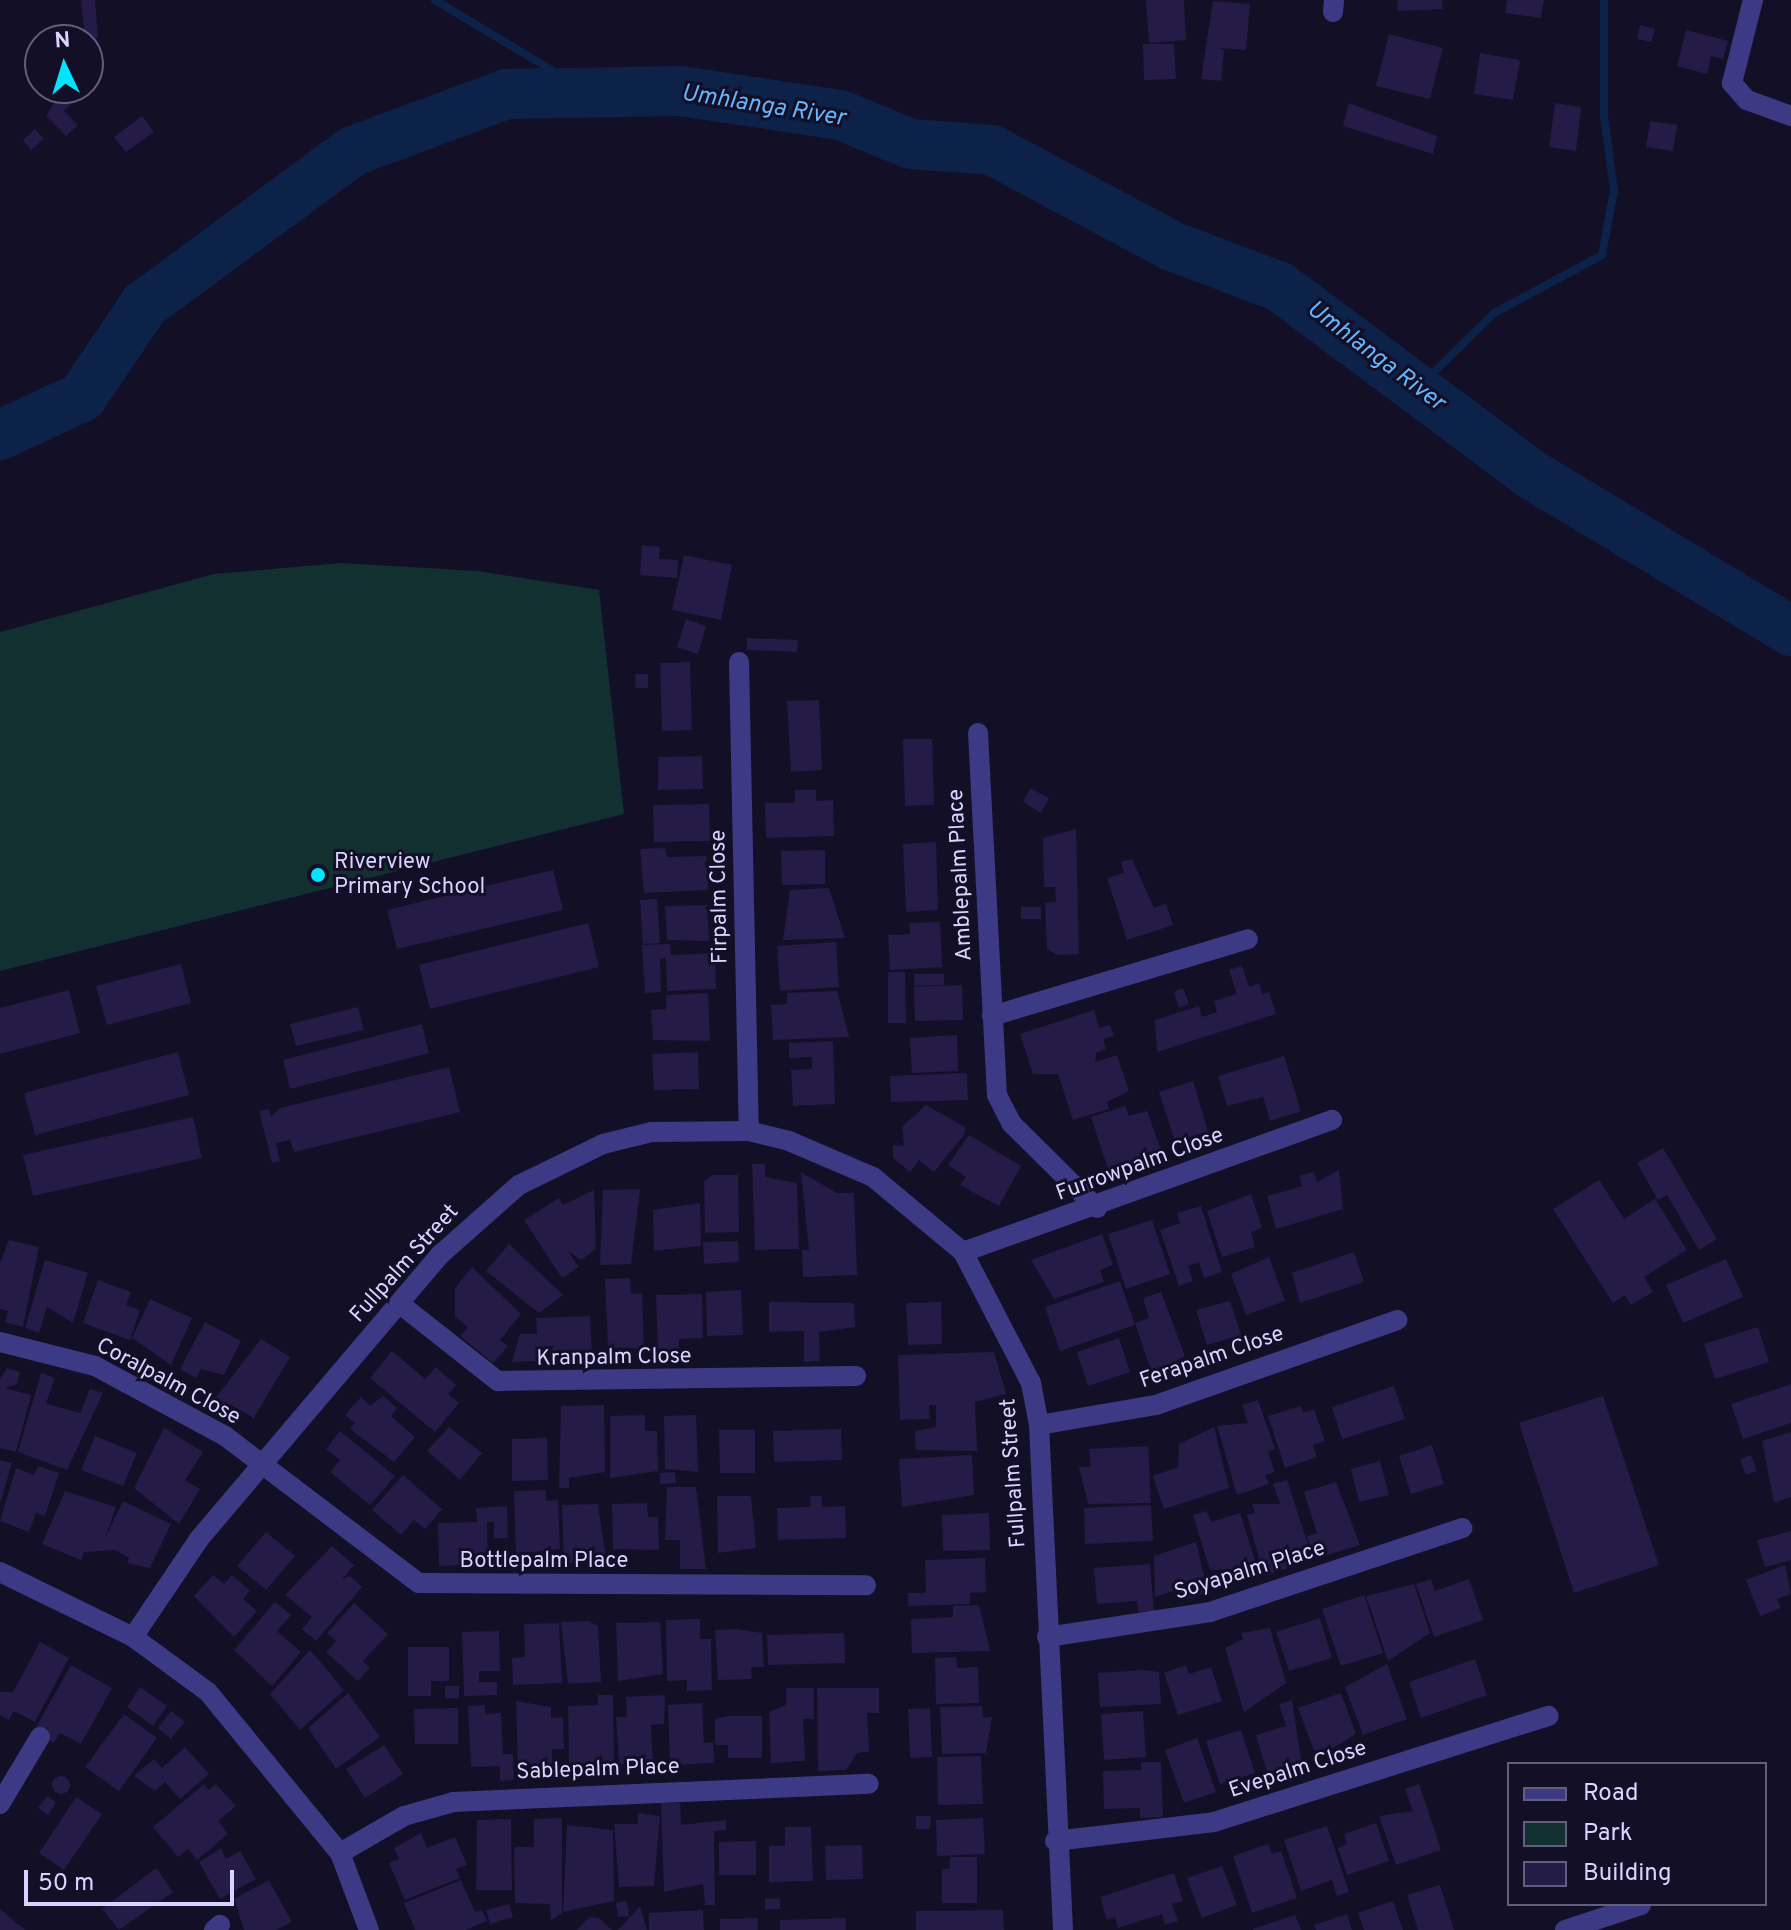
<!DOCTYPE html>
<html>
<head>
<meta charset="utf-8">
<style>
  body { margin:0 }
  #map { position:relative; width:1791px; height:1930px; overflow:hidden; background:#130f26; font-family:Overpass,sans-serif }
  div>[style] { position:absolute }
  .green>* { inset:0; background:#12302f }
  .stream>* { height:8px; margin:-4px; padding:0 4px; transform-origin:4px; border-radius:4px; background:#0c2248 }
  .river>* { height:50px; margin:-25px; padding:0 25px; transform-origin:25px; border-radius:25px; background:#0c2248 }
  .building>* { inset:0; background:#241b47 }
  .round { border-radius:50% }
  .minor>* { height:20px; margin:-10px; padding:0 10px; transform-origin:10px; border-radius:10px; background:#3d3a85 }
  .tertiary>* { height:20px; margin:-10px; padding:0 10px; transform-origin:10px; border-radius:10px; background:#3d3a85 }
  .dots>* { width:22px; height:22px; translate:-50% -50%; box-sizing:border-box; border:4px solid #130f26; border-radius:50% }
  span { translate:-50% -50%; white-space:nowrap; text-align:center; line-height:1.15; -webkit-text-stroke:6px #130f26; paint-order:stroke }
  .poi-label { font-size:22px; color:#d9d4ff }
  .left { translate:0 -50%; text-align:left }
  .street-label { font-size:22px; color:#d9d4ff }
  .water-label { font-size:24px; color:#62b6ff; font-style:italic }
  .legend { position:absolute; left:1507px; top:1762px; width:260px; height:144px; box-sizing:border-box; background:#130f26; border:2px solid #625e7d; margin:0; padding:10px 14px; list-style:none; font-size:24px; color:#d9d4ff }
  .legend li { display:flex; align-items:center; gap:16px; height:40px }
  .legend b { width:40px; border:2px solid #625e7d }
  .north { position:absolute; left:24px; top:24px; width:80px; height:80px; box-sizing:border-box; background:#130f26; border:2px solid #625e7d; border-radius:50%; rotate:356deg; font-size:22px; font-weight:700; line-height:32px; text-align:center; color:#d9d4ff }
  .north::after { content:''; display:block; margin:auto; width:28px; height:36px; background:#00e5ff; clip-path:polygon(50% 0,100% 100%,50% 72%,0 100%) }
  .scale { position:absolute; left:24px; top:1870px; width:210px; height:36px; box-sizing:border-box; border:4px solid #d9d4ff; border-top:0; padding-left:10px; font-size:24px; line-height:28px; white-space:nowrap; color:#d9d4ff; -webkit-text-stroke:6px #130f26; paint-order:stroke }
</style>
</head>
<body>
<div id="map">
  <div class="green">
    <div style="clip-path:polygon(342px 563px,477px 571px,599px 590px,624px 814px,0 971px,0 632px,214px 574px)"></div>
  </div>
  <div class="stream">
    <div style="left:435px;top:0;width:175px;rotate:31deg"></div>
    <div style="left:1419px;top:387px;width:105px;rotate:-44.6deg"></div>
    <div style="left:1494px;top:313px;width:123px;rotate:-28.2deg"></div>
    <div style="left:1602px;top:255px;width:65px;rotate:-79.4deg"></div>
    <div style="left:1614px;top:191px;width:77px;rotate:-97.5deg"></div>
    <div style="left:1604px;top:115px;width:115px;rotate:-90deg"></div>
  </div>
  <div class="river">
    <div style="left:0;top:435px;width:90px;rotate:-24.9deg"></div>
    <div style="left:82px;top:397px;width:111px;rotate:-56deg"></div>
    <div style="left:144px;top:305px;width:260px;rotate:-36.4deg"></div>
    <div style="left:353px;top:151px;width:163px;rotate:-20.4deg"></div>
    <div style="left:506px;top:94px;width:174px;rotate:-1deg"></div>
    <div style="left:680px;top:91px;width:162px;rotate:8.5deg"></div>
    <div style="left:840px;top:115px;width:77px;rotate:22.2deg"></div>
    <div style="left:911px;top:144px;width:81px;rotate:4.2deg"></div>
    <div style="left:992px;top:150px;width:204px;rotate:28.1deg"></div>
    <div style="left:1172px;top:246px;width:116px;rotate:20.8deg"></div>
    <div style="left:1280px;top:287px;width:317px;rotate:36.7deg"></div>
    <div style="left:1534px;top:476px;width:300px;rotate:31.1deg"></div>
  </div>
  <div class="building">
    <div style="clip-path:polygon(81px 0,95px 0,98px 38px,85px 39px)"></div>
    <div style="clip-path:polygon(1146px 0,1184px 0,1186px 40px,1149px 43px)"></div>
    <div style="clip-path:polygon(1397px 0,1442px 0,1443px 9px,1398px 11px)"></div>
    <div style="clip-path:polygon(1507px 0,1544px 0,1541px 18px,1505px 13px)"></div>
    <div style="clip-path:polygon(1213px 1px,1250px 4px,1246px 50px,1217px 48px,1224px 50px,1221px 81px,1201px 79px)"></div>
    <div style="clip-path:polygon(1640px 25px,1655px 29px,1651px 42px,1637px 39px)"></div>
    <div style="clip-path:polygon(1686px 30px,1728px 41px,1723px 59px,1711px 56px,1707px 74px,1677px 66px)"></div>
    <div style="clip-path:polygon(1389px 34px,1443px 48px,1430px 99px,1376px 86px)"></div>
    <div style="clip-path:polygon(1143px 44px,1174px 44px,1176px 79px,1144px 80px)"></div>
    <div style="clip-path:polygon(1480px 53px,1520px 60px,1513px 100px,1474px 94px)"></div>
    <div style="clip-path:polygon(61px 92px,72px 103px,64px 111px,78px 125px,66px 136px,46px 116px)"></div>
    <div style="clip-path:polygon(1349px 103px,1437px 136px,1433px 154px,1343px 126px)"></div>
    <div style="clip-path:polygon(1555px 103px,1581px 107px,1576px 151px,1549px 147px)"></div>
    <div style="clip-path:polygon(142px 116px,154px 132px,126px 152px,114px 137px)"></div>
    <div style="clip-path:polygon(1650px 121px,1677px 125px,1673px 151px,1646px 147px)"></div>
    <div style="clip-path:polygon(35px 129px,44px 139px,31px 150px,23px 140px)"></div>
    <div style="clip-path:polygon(642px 545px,660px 547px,659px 559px,678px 560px,677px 578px,640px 575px)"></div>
    <div style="clip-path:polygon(684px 555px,732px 565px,721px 620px,672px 610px)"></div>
    <div style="clip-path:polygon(686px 619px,706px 626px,698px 654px,677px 647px)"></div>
    <div style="clip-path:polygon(747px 638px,798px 640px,797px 652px,747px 650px)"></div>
    <div style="clip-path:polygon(690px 662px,692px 730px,662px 731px,660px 663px)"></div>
    <div style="clip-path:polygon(635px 674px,648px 674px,648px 688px,636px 688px)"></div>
    <div style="clip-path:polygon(819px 700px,822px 770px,791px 772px,787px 701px)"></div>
    <div style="clip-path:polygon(903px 739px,932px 739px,934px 805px,905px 806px)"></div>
    <div style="clip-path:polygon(702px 756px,703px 789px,658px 790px,658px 757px)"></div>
    <div style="clip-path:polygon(1030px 788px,1049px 798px,1041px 813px,1023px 802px)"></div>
    <div style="clip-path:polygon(795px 790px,816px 790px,816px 801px,833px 800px,834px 836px,766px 838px,765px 803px,795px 803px)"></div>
    <div style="clip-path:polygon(709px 804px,710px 841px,654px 842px,653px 805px)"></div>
    <div style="clip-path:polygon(1076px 829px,1079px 954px,1057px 955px,1047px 949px,1045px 903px,1056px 902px,1055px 887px,1044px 887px,1043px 838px)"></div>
    <div style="clip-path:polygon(936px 842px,938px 910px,906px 912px,903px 844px)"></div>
    <div style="clip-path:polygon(665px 848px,667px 857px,706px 856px,708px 890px,644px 893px,640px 849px)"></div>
    <div style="clip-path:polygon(825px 850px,825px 884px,782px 885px,781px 851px)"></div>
    <div style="clip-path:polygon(1132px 859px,1154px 908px,1166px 904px,1173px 925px,1127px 940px,1107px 878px,1124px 873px,1121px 862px)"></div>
    <div style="clip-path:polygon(553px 870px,563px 910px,397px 949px,387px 910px)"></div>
    <div style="clip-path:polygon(829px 888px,845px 938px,783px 940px,790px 890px)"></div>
    <div style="clip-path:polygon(657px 899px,660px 943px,643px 944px,640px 900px)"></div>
    <div style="clip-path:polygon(707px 905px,709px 941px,667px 940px,665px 906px)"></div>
    <div style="clip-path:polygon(1021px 907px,1041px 907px,1041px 919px,1021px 919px)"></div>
    <div style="clip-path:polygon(940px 922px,942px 967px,890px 970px,888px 935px,910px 934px,909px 923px)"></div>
    <div style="clip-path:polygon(588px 923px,599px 967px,430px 1009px,419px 965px)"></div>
    <div style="clip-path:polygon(836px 942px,839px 987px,780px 991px,777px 946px)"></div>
    <div style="clip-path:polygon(670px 944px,671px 955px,715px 953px,716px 989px,667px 991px,666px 958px,660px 959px,661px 992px,645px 993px,642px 945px)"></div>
    <div style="clip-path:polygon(181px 964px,191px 1003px,107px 1025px,96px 986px)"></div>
    <div style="clip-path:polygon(1242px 966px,1249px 987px,1259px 983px,1262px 994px,1269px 992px,1276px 1014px,1157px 1052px,1155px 1020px,1199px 1006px,1202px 1017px,1217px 1012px,1214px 1001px,1237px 994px,1229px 970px)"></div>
    <div style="clip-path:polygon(888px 972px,905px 972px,906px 1023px,888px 1023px)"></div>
    <div style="clip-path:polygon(914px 974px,944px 974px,944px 985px,914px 986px)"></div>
    <div style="clip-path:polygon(962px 985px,963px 1020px,915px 1021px,914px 987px)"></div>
    <div style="clip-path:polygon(1183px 988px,1189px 1004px,1179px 1008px,1174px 992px)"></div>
    <div style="clip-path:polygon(69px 990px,80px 1033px,0 1054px,0 1008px)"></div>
    <div style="clip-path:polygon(837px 991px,849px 1037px,773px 1040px,771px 1005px,787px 1004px,787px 993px)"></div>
    <div style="clip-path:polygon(708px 993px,710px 1041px,653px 1040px,651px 1010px,666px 1009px,666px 995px)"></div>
    <div style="clip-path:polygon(358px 1007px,364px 1030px,296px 1046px,290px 1024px)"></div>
    <div style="clip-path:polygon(1094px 1010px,1099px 1028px,1110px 1025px,1114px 1036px,1103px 1039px,1106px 1049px,1096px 1053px,1095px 1062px,1117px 1055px,1129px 1091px,1107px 1102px,1109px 1109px,1073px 1120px,1058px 1074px,1033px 1074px,1020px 1034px)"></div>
    <div style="clip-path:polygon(422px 1024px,429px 1053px,290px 1089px,283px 1060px)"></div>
    <div style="clip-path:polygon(957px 1035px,958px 1071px,912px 1073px,910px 1038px)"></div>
    <div style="clip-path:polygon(833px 1041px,835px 1104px,793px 1106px,791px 1070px,812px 1069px,812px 1057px,789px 1058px,789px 1043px)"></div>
    <div style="clip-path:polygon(178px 1052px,189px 1095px,35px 1135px,24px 1093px)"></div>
    <div style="clip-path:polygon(698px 1052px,699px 1089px,654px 1090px,652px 1054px)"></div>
    <div style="clip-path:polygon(1284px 1056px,1301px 1111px,1270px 1121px,1263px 1097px,1227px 1106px,1218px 1076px)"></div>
    <div style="clip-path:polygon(449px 1067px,460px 1112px,294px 1152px,290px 1140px,276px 1143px,280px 1161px,272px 1163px,259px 1111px,269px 1109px,271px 1117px,280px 1108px)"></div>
    <div style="clip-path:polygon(967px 1073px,968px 1100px,891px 1102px,890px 1076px)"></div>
    <div style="clip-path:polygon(1193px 1081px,1208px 1131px,1175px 1142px,1159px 1092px)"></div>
    <div style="clip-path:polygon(926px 1105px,965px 1127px,964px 1135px,934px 1172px,919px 1160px,910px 1172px,893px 1158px,893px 1145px,904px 1146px,902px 1127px)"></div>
    <div style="clip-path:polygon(1125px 1106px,1129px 1116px,1147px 1111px,1162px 1153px,1110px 1175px,1091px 1117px)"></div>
    <div style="clip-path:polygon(193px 1117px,202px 1158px,33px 1196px,23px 1155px)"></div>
    <div style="clip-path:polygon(969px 1135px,1021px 1166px,999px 1206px,960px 1185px,966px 1177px,948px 1165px)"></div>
    <div style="clip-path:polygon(1663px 1148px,1717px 1239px,1699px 1250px,1667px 1195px,1658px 1200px,1637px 1163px)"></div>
    <div style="clip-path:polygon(752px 1164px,765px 1164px,765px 1177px,797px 1183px,799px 1249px,755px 1250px)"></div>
    <div style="clip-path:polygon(1339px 1170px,1343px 1209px,1276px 1229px,1267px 1196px,1302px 1186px,1299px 1176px,1314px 1172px,1317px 1182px)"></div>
    <div style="clip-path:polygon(801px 1172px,837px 1193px,854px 1193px,857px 1275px,803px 1277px,802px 1250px,809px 1250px)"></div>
    <div style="clip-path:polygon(713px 1175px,738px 1175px,739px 1232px,705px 1233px,704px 1181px)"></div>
    <div style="clip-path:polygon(1599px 1180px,1624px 1219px,1655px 1199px,1687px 1250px,1644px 1277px,1653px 1292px,1631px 1305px,1625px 1295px,1613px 1303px,1553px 1209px)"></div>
    <div style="clip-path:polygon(640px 1189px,631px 1264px,600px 1265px,603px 1190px)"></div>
    <div style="clip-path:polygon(594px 1190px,596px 1249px,581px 1260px,568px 1251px,579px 1267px,562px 1278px,524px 1220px,559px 1198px,563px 1205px)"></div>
    <div style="clip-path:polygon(1251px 1194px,1262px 1228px,1251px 1232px,1255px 1247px,1222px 1257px,1207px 1211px)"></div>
    <div style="clip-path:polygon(700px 1203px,701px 1246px,654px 1251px,653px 1210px)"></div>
    <div style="clip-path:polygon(1201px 1206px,1222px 1272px,1204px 1278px,1199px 1262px,1188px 1266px,1193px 1281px,1179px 1286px,1160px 1230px,1180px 1223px,1177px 1213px)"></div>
    <div style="clip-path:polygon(1152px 1220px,1170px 1274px,1126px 1289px,1108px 1234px)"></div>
    <div style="clip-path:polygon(1102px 1234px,1113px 1265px,1100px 1270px,1104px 1282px,1054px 1299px,1031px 1260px)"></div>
    <div style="clip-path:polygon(9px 1240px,39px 1247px,23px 1327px,5px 1322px,8px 1311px,0 1309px,0 1263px)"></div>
    <div style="clip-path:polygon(738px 1241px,739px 1262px,704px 1264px,703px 1242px)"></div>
    <div style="clip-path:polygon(509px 1244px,563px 1295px,539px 1313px,486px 1271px)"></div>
    <div style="clip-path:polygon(1354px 1252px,1364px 1282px,1300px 1303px,1292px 1273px)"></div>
    <div style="clip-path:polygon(1269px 1257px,1285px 1301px,1246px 1315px,1231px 1274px)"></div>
    <div style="clip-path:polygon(1726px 1259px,1743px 1297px,1683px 1323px,1666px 1285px)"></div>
    <div style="clip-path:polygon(45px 1260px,88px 1273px,73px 1323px,47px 1307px,39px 1333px,25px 1328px)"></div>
    <div style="clip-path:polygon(472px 1267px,521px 1314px,500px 1340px,508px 1346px,493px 1363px,460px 1336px,468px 1327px,455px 1317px,455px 1288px)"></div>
    <div style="clip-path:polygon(630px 1278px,631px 1294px,642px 1293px,644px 1349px,608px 1347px,605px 1279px)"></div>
    <div style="clip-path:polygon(98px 1280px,131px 1292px,126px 1305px,140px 1310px,130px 1340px,83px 1323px)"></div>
    <div style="clip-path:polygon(1120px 1281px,1135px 1325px,1060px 1351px,1045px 1307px)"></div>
    <div style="clip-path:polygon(741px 1290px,743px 1335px,707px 1336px,706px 1292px)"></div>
    <div style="clip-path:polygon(1161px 1292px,1185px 1356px,1152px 1374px,1135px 1323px,1149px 1318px,1143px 1298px)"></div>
    <div style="clip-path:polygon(702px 1294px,703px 1338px,679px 1339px,679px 1350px,658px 1350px,656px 1295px)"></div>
    <div style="clip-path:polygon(150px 1299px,192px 1318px,171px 1365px,132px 1338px)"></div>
    <div style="clip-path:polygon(1230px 1301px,1241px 1335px,1207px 1345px,1196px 1310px)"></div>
    <div style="clip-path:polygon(769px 1302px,854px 1303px,855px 1327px,819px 1332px,820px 1361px,804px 1362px,804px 1331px,769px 1332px)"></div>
    <div style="clip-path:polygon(941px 1302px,942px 1344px,908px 1345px,906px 1303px)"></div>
    <div style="clip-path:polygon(590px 1316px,592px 1354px,544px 1353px,544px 1361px,512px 1362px,520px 1334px,537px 1334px,536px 1318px)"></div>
    <div style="clip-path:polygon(205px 1322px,241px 1341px,224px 1375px,201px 1369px,196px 1378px,180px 1369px)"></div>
    <div style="clip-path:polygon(1758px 1327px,1769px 1362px,1715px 1379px,1704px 1344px)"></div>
    <div style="clip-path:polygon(1119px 1338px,1130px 1372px,1088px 1386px,1077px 1352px)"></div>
    <div style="clip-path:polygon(261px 1339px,290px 1357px,254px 1418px,229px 1404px,224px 1413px,210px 1405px)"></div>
    <div style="clip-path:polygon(392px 1351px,425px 1379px,436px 1367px,456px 1385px,448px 1394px,459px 1403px,435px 1432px,370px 1378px)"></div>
    <div style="clip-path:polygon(994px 1352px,1006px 1394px,975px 1402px,977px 1451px,916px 1450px,915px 1431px,936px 1427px,936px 1405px,929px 1405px,930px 1419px,900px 1420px,898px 1355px)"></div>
    <div style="clip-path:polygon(7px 1368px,20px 1372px,17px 1384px,5px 1388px,31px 1395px,16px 1452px,0 1448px,0 1379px)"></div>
    <div style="clip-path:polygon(41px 1373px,55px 1378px,46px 1403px,55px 1406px,80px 1413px,90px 1389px,103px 1393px,67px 1470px,18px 1452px)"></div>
    <div style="clip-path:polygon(1791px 1384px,1791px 1423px,1743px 1439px,1731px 1404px)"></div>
    <div style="clip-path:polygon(1394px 1386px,1405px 1419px,1342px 1439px,1332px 1407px)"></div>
    <div style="clip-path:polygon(383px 1396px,397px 1408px,391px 1416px,415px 1437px,394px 1462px,350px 1429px,355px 1423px,345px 1415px,361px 1397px,370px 1406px)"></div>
    <div style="clip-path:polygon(1603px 1396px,1659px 1565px,1574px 1593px,1519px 1423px)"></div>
    <div style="clip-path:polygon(1258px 1400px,1275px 1449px,1268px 1452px,1275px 1472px,1265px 1475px,1269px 1484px,1237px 1495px,1217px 1426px,1248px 1423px,1242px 1405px)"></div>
    <div style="clip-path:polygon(604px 1405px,605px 1472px,569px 1478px,569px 1488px,559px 1488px,561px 1406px)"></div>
    <div style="clip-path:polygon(1301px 1406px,1303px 1413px,1314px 1409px,1325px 1441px,1313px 1445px,1317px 1457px,1285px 1468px,1268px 1416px)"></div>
    <div style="clip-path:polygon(645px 1415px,645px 1431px,657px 1431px,658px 1471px,610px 1478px,610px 1416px)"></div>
    <div style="clip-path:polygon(696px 1415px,698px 1472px,665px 1469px,664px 1416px)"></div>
    <div style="clip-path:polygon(449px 1427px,482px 1453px,460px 1480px,427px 1451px)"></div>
    <div style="clip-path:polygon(1214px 1427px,1229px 1488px,1164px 1509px,1153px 1476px,1178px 1467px,1179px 1444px)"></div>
    <div style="clip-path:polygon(164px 1428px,203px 1452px,185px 1480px,200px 1489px,179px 1524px,134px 1488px)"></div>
    <div style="clip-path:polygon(841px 1429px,842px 1460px,774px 1462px,773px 1431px)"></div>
    <div style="clip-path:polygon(719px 1430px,755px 1430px,755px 1473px,720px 1473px)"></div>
    <div style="clip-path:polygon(340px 1431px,395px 1476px,370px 1505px,330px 1472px,340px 1460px,326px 1449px)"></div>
    <div style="clip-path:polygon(1791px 1432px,1791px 1497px,1774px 1503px,1762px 1441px)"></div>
    <div style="clip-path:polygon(95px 1436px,137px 1453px,123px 1486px,81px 1470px)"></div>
    <div style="clip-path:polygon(547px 1438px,548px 1480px,512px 1481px,512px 1439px)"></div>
    <div style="clip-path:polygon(1432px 1445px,1444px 1484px,1411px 1494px,1399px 1456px)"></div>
    <div style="clip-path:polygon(1148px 1446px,1151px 1503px,1088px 1504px,1079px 1467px,1091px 1467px,1089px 1449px)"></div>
    <div style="clip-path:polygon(972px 1455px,974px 1495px,902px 1507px,899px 1459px)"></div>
    <div style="clip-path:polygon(1751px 1455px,1757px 1471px,1746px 1475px,1740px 1459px)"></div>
    <div style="clip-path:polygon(0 1460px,12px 1463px,1px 1501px,0 1500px)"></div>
    <div style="clip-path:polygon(1380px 1461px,1389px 1495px,1359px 1502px,1351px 1469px)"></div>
    <div style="clip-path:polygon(38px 1466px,59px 1473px,45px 1516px,36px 1513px,29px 1532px,0 1521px,16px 1468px,34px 1475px)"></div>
    <div style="clip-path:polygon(675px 1472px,676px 1483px,660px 1484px,660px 1473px)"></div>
    <div style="clip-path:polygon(403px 1475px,442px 1509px,425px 1529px,414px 1520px,401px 1535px,372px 1510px)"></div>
    <div style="clip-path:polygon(1287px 1480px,1313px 1560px,1264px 1576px,1247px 1515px,1255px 1513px,1252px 1504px,1280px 1504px,1273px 1484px)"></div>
    <div style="clip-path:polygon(1336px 1482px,1360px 1545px,1314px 1559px,1307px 1536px,1317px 1533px,1304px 1492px)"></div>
    <div style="clip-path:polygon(667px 1487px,696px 1487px,706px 1569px,680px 1569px,680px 1540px,665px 1540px)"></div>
    <div style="clip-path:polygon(546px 1490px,546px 1501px,558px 1500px,560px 1549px,516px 1554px,514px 1491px)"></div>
    <div style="clip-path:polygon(65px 1491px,116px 1507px,104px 1540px,123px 1501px,171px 1524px,150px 1568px,127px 1563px,129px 1558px,115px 1550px,84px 1552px,81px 1560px,42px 1544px)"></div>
    <div style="clip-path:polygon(717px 1496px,751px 1496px,756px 1548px,718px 1553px)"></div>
    <div style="clip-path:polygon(810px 1496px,822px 1496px,822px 1507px,845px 1506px,846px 1538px,778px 1540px,777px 1508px,811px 1507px)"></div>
    <div style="clip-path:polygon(647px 1503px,648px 1517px,658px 1517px,659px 1550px,613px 1549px,612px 1504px)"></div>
    <div style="clip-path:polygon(598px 1504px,606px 1559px,564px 1564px,562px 1505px)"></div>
    <div style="clip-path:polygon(1151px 1505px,1153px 1541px,1085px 1544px,1084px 1508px)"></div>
    <div style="clip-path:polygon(507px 1506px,508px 1538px,494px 1538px,494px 1522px,487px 1522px,488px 1564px,439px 1566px,438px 1523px,477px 1522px,476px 1508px)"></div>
    <div style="clip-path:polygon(1207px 1511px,1211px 1522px,1240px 1513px,1260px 1576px,1243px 1581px,1239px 1569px,1210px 1570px,1193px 1515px)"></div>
    <div style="clip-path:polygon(989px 1513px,990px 1550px,943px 1551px,942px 1515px)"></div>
    <div style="clip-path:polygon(1791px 1531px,1791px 1560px,1765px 1567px,1757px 1540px)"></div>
    <div style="clip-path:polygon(266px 1532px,295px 1556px,266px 1590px,237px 1566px)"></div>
    <div style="clip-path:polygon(1196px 1542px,1208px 1592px,1187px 1599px,1184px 1587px,1155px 1597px,1154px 1556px)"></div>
    <div style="clip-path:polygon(332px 1546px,354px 1565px,342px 1579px,350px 1576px,362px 1587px,316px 1641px,302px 1629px,312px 1617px,285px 1595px)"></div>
    <div style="clip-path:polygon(985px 1558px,986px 1592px,970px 1593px,970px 1604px,908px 1606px,908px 1593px,926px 1593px,925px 1560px)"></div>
    <div style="clip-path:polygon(1150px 1564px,1154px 1611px,1138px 1612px,1137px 1601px,1097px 1604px,1094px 1568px)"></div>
    <div style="clip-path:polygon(1785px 1565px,1791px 1594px,1777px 1599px,1781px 1608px,1760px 1616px,1746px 1580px)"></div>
    <div style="clip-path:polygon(213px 1575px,224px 1584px,232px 1575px,250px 1591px,243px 1599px,257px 1611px,234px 1637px,194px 1596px)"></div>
    <div style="clip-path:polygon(1431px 1579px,1435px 1591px,1469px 1579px,1483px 1620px,1434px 1637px,1416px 1584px)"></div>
    <div style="clip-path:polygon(1414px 1584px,1430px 1633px,1388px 1661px,1366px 1596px)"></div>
    <div style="clip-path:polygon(1364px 1595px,1383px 1653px,1341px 1666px,1322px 1609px)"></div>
    <div style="clip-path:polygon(275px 1602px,291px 1615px,277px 1631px,301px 1652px,272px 1686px,234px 1650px)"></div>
    <div style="clip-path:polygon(354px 1603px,388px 1634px,363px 1661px,370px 1668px,358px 1681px,326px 1652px,336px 1641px,327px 1633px)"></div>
    <div style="clip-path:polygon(979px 1605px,990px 1651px,912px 1653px,911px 1619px,953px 1617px,953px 1606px)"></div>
    <div style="clip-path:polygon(1320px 1618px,1332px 1658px,1289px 1671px,1276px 1632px)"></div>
    <div style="clip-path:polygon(700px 1619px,700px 1639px,711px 1639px,712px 1690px,687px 1691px,687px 1680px,667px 1681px,666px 1620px)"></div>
    <div style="clip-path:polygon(589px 1621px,598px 1626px,601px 1682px,568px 1684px,561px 1622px)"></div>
    <div style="clip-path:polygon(660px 1622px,663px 1674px,618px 1681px,616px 1623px)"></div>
    <div style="clip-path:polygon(559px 1623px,562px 1683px,513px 1685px,512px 1658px,525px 1657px,524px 1624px)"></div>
    <div style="clip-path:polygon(1270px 1628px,1286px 1683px,1244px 1712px,1225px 1648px,1243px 1639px,1241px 1633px)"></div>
    <div style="clip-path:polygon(736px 1629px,762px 1633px,764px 1667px,751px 1667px,752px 1679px,718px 1680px,715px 1630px)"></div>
    <div style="clip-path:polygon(499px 1631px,500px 1671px,479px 1671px,479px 1682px,497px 1682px,497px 1695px,464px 1696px,462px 1632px)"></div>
    <div style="clip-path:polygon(844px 1633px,845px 1663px,768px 1665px,767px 1635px)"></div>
    <div style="clip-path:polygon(40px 1642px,69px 1658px,35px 1722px,14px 1711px,9px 1720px,0 1715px,0 1692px,13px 1692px)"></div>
    <div style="clip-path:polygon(408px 1647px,449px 1647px,449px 1681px,431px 1681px,431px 1696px,408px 1696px)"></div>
    <div style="clip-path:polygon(310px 1650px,344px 1690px,300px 1730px,270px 1694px)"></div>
    <div style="clip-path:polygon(956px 1657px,957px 1668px,978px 1667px,979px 1703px,936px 1704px,935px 1658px)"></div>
    <div style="clip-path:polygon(1475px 1659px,1487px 1695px,1421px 1718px,1409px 1682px)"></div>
    <div style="clip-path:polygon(1387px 1664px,1407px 1719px,1363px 1735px,1345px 1687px)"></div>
    <div style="clip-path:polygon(71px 1665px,112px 1688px,81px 1744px,60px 1733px,54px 1743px,34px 1731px)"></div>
    <div style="clip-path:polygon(1186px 1665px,1189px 1674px,1211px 1667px,1222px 1701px,1178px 1715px,1164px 1673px)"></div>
    <div style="clip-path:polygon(1143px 1670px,1159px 1672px,1161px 1704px,1100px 1707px,1098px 1673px)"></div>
    <div style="clip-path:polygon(445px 1686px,459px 1686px,459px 1698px,445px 1698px)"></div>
    <div style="clip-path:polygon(140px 1687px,167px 1706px,153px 1726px,127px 1707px)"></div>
    <div style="clip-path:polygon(786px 1688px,814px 1688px,814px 1719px,803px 1719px,805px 1761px,771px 1763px,769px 1712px,786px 1705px)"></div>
    <div style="clip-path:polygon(817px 1688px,879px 1688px,879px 1713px,867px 1713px,869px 1752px,857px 1753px,846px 1770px,818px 1771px)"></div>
    <div style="clip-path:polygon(348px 1693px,380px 1737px,336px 1769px,308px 1728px)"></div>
    <div style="clip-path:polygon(1341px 1693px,1356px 1734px,1317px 1758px,1298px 1708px)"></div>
    <div style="clip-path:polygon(598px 1695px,613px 1695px,614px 1767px,569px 1767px,568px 1706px,598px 1705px)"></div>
    <div style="clip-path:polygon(665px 1695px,664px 1724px,651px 1725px,653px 1762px,619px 1764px,616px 1717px,627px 1717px,626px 1697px)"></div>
    <div style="clip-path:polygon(1292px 1700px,1302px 1766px,1268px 1776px,1256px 1735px,1286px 1726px,1279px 1704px)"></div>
    <div style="clip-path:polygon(516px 1701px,551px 1707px,551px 1718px,563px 1717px,564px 1749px,552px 1749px,552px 1765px,518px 1769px)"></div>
    <div style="clip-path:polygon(702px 1703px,704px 1743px,713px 1742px,714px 1763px,670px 1765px,668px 1705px)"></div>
    <div style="clip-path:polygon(485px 1705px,485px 1714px,501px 1713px,503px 1754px,513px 1754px,514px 1780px,500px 1781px,500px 1766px,471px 1767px,468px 1706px)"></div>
    <div style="clip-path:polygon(982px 1706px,983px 1718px,992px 1717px,986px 1753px,942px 1754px,940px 1707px)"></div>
    <div style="clip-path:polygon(458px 1708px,458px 1744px,415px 1744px,414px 1709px)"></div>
    <div style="clip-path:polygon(930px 1708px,932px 1757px,910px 1758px,908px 1709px)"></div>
    <div style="clip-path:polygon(171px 1711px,185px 1722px,171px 1739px,158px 1728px)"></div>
    <div style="clip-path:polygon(1143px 1711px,1146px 1757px,1104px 1760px,1101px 1714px)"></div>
    <div style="clip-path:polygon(124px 1714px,157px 1738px,119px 1791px,85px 1767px)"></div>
    <div style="clip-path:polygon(728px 1716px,762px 1716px,762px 1758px,728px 1758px,728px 1745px,715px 1745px,715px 1719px)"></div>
    <div style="clip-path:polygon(1241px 1730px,1255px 1773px,1220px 1784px,1206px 1741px)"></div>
    <div style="clip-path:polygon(1197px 1738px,1216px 1792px,1184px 1803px,1165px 1750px)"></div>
    <div style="clip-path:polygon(384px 1745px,403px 1774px,365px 1798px,346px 1769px)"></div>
    <div style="clip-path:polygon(185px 1747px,209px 1774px,180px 1799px,165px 1782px,155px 1791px,134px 1776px,154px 1759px,162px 1768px)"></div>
    <div style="clip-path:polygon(981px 1756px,983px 1804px,938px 1805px,937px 1757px)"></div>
    <div style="clip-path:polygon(1141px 1762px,1161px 1762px,1163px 1817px,1140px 1818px,1140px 1808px,1104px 1809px,1103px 1771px,1141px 1770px)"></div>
    <div class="round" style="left:52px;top:1776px;width:18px;height:18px"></div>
    <div style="clip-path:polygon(204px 1784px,209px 1790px,216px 1784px,236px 1806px,218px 1821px,228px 1834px,197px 1860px,188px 1849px,178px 1857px,153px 1827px)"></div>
    <div style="clip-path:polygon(1419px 1784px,1441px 1850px,1396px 1865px,1379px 1816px,1413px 1811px,1405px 1789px)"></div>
    <div style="clip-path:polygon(47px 1796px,56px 1802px,48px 1815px,38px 1808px)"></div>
    <div style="clip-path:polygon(76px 1797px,102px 1814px,64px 1870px,39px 1853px)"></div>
    <div style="clip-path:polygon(661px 1803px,680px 1803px,681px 1825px,726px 1820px,726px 1830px,714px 1831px,715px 1905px,705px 1905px,703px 1884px,664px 1892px)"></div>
    <div style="clip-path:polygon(638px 1813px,660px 1816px,654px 1886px,619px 1887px,614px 1824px,638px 1824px)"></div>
    <div style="clip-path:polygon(916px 1816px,931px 1816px,930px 1829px,916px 1829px)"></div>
    <div style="clip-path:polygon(562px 1818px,562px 1913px,551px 1920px,550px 1904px,515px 1903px,514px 1847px,534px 1847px,534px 1819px)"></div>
    <div style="clip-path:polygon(983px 1818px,985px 1854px,937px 1856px,936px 1820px)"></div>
    <div style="clip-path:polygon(511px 1819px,512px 1890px,476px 1890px,477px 1820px)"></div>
    <div style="clip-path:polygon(1376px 1823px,1389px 1861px,1347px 1875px,1338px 1848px,1347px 1844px,1344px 1834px)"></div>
    <div style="clip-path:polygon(567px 1825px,613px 1830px,614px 1901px,563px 1912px)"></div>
    <div style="clip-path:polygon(1327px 1826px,1349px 1892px,1337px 1896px,1332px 1880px,1301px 1891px,1284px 1840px)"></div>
    <div style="clip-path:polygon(785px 1827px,811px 1827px,813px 1881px,769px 1882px,769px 1846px,785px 1846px)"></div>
    <div style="clip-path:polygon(421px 1833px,427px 1848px,455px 1837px,467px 1865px,456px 1869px,460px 1878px,405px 1900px,389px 1863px,399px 1859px,394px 1848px)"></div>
    <div style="clip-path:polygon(756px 1841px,756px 1875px,719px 1875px,719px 1842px)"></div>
    <div style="clip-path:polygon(1268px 1844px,1272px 1854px,1281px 1851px,1297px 1898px,1252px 1913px,1233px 1856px)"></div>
    <div style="clip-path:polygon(862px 1845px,863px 1879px,826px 1880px,825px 1846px)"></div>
    <div style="clip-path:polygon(221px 1848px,226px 1859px,240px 1851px,256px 1879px,220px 1899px,199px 1862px)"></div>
    <div style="clip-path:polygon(950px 1857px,977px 1857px,977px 1903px,942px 1903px,942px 1869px,950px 1869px)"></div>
    <div style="clip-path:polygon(1222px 1866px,1237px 1905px,1202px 1918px,1187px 1878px)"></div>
    <div style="clip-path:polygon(156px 1868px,173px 1892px,119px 1930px,102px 1909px)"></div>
    <div style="clip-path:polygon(1174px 1873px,1183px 1901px,1172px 1904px,1178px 1921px,1165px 1925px,1162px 1914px,1118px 1928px,1115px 1917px,1107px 1920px,1100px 1897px)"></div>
    <div style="clip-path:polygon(269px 1880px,292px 1922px,276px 1930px,244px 1930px,234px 1899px)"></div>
    <div style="clip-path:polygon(461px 1880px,475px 1912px,482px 1910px,487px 1921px,465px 1930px,415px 1930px,404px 1903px)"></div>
    <div style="clip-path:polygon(1440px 1885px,1454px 1930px,1418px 1930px,1407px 1895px)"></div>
    <div style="clip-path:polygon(780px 1898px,780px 1909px,765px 1909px,765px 1899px)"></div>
    <div style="clip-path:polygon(627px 1901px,629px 1916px,618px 1917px,616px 1903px)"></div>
    <div style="clip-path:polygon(1393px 1901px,1403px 1930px,1364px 1930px,1358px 1913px)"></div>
    <div style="clip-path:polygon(509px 1904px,513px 1917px,490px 1924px,486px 1910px)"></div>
    <div style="clip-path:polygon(640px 1906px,647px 1930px,618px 1930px,632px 1915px)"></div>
    <div style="clip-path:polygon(0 1909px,25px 1930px,0 1930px)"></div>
    <div style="clip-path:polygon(703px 1910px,704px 1930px,649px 1930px,649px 1913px)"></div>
    <div style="clip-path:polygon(1003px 1910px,1004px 1930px,916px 1930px,916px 1911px)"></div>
    <div style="clip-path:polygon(1347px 1914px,1352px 1930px,1316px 1930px,1314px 1925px)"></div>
    <div style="clip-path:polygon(1295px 1915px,1301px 1930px,1253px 1930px,1253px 1929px)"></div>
    <div style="clip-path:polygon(589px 1917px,599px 1918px,612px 1930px,577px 1930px)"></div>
    <div style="clip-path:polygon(758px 1918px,758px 1930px,720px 1930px,720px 1919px)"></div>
    <div style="clip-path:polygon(846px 1918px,846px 1930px,780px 1930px,780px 1920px)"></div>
  </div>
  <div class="minor">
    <div style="left:1753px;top:0;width:86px;rotate:104.2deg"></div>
    <div style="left:1732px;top:83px;width:23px;rotate:49deg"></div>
    <div style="left:1747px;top:100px;width:47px;rotate:20deg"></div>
    <div style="left:1333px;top:12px;width:12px;rotate:-85deg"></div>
    <div style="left:739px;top:662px;width:469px;rotate:88.8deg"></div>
    <div style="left:978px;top:733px;width:362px;rotate:87deg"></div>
    <div style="left:997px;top:1095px;width:31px;rotate:63deg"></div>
    <div style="left:1011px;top:1123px;width:121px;rotate:44.7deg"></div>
    <div style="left:992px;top:1016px;width:267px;rotate:-16.7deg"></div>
    <div style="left:963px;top:1252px;width:392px;rotate:-19.7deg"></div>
    <div style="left:400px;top:1304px;width:125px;rotate:38.2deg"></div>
    <div style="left:498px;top:1381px;width:358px;rotate:-0.8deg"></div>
    <div style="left:0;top:1342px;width:98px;rotate:14.2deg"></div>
    <div style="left:95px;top:1366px;width:148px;rotate:28.3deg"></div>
    <div style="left:225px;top:1436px;width:243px;rotate:37.2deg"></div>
    <div style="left:419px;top:1583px;width:447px;rotate:0.3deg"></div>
    <div style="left:1039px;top:1425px;width:119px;rotate:-9.7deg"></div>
    <div style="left:1156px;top:1405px;width:256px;rotate:-19.4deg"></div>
    <div style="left:133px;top:1637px;width:118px;rotate:-56deg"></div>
    <div style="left:199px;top:1539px;width:374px;rotate:-49.7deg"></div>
    <div style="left:441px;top:1254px;width:104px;rotate:-41.5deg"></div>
    <div style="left:519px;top:1185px;width:93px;rotate:-26deg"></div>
    <div style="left:603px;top:1144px;width:50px;rotate:-13.8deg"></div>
    <div style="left:652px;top:1132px;width:97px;rotate:-0.6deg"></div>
    <div style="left:749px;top:1131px;width:41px;rotate:14deg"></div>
    <div style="left:789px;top:1141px;width:91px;rotate:23.2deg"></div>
    <div style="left:873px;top:1177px;width:117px;rotate:39.8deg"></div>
    <div style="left:963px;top:1252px;width:148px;rotate:62.6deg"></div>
    <div style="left:1031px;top:1383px;width:43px;rotate:79.2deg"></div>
    <div style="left:1039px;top:1425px;width:506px;rotate:87.28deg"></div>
    <div style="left:1047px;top:1637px;width:165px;rotate:-8.7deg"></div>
    <div style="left:1210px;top:1612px;width:266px;rotate:-18.4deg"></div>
    <div style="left:0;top:1804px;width:78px;rotate:-59.2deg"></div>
    <div style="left:1055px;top:1841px;width:160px;rotate:-6.8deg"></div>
    <div style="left:1214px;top:1822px;width:351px;rotate:-17.6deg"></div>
    <div style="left:340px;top:1853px;width:74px;rotate:-30deg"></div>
    <div style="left:404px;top:1816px;width:51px;rotate:-15.9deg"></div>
    <div style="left:453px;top:1802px;width:416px;rotate:-2.5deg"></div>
    <div style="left:214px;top:1930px;width:8px;rotate:-40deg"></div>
    <div style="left:1565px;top:1930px;width:80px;rotate:-18.2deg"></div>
  </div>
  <div class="tertiary">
    <div style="left:0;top:1572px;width:148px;rotate:26deg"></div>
    <div style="left:133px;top:1637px;width:93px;rotate:36.3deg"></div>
    <div style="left:208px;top:1692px;width:208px;rotate:50.7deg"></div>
    <div style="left:340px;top:1853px;width:82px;rotate:69.4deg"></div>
  </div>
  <div class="dots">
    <div style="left:318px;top:875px;background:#00e5ff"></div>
  </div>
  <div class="poi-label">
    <span class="left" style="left:334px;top:875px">Riverview<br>Primary School</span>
  </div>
  <div class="street-label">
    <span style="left:961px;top:875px;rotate:-93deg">Amblepalm Place</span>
    <span style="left:720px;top:897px;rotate:-91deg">Firpalm Close</span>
    <span style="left:1140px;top:1165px;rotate:-20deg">Furrowpalm Close</span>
    <span style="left:405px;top:1264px;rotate:-48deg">Fullpalm Street</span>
    <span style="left:614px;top:1358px;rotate:-1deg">Kranpalm Close</span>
    <span style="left:1212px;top:1358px;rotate:-19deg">Ferapalm Close</span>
    <span style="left:168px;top:1382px;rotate:28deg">Coralpalm Close</span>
    <span style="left:1014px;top:1473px;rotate:-94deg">Fullpalm Street</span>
    <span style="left:544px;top:1562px">Bottlepalm Place</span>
    <span style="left:1250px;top:1571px;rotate:-17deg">Soyapalm Place</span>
    <span style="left:598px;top:1770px;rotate:-2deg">Sablepalm Place</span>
    <span style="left:1298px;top:1770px;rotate:-18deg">Evepalm Close</span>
  </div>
  <div class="water-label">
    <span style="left:763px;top:107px;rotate:9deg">Umhlanga River</span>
    <span style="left:1375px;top:357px;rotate:37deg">Umhlanga River</span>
  </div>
  <ul class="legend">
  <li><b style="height:10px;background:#3d3a85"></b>Road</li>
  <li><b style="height:22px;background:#12302f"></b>Park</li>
  <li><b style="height:22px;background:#241b47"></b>Building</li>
  </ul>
  <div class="north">N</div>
  <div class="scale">50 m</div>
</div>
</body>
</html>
